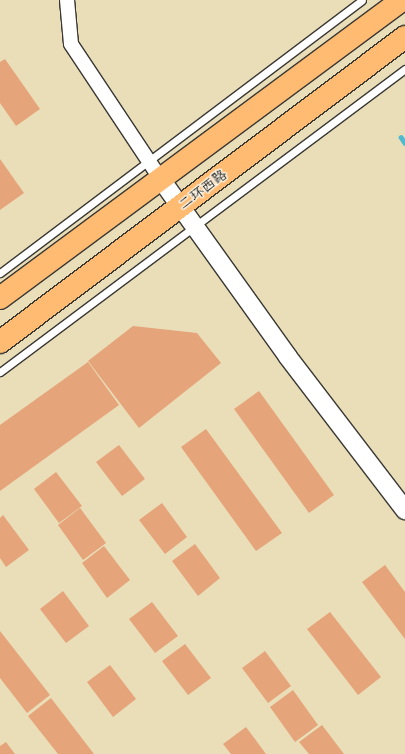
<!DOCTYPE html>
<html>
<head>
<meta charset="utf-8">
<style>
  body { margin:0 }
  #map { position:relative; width:405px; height:754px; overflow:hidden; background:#eadeb9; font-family:"Comic Neue","LXGW WenKai TC",sans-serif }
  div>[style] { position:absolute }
  .stream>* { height:4.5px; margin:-2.25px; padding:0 2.25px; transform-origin:2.25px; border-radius:2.25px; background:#52b8d0 }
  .building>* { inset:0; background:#e5a47a }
  .roads { filter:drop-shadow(1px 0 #3b3934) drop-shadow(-1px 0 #3b3934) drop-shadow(0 1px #3b3934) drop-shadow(0 -1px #3b3934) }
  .service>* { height:7px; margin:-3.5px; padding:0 3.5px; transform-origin:3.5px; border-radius:3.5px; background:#fff }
  .minor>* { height:14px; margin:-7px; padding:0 7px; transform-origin:7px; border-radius:7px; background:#fff }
  .tertiary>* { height:18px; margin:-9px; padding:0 9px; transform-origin:9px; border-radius:9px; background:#fff }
  .primary>* { height:22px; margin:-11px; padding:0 11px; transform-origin:11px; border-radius:11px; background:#ffbb71 }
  span { translate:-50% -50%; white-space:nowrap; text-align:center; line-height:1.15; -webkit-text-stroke:3px #fcf5e5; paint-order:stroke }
  .street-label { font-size:14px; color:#1c1c1c }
</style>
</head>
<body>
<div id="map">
  <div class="stream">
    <div style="left:401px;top:137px;width:7px;rotate:56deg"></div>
  </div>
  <div class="building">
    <div style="clip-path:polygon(5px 59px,40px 109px,16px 126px,0 103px,0 62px)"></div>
    <div style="clip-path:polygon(0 159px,24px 193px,0 210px)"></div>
    <div style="clip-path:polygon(133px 326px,197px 333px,221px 363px,139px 428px,88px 361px)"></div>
    <div style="clip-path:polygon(88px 362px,119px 405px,0 491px,0 425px)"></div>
    <div style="clip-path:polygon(259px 391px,334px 495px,309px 513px,234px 409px)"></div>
    <div style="clip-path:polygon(206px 429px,282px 533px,256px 551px,181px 447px)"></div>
    <div style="clip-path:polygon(119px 445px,145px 479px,122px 496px,96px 462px)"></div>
    <div style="clip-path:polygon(56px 472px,82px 506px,59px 523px,34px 489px)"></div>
    <div style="clip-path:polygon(162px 503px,187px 537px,165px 554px,139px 520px)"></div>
    <div style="clip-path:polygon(80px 508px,106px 543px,83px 560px,58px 525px)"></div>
    <div style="clip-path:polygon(3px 515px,29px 550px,6px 567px,0 558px,0 518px)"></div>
    <div style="clip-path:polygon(195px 544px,220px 578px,198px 596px,172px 561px)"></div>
    <div style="clip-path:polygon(104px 546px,130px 580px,107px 598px,82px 563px)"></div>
    <div style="clip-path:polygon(385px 565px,405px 592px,405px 639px,362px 582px)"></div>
    <div style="clip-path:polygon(63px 591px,89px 626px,66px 643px,40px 609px)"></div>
    <div style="clip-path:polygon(152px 602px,178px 636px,155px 653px,129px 619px)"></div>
    <div style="clip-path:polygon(330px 612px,381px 677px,358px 695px,307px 629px)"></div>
    <div style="clip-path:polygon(0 631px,50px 695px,27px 713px,0 678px)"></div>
    <div style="clip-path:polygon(185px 644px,211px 678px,188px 695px,162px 661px)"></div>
    <div style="clip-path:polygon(265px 651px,291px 686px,268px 703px,242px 668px)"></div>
    <div style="clip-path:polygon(110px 665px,136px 699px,113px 717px,87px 682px)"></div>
    <div style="clip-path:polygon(293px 690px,318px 725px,295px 742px,270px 707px)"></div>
    <div style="clip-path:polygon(51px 698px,94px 754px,58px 754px,28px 716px)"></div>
    <div style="clip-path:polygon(322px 725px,344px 754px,309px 754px,299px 742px)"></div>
    <div style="clip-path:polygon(246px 727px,266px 754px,231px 754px,223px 744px)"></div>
    <div style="clip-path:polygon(6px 742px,15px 754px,0 754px,0 746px)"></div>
  </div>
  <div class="roads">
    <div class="service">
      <div style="left:0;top:273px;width:453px;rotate:-37deg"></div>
      <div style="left:0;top:372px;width:506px;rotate:-36.8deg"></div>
    </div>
    <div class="minor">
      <div style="left:67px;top:0;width:44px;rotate:84.8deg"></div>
      <div style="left:71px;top:44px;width:161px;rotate:56.4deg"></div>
    </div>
    <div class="tertiary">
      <div style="left:160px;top:178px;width:220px;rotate:54.4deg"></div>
      <div style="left:288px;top:357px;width:193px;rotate:52.6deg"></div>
    </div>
    <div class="primary">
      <div style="left:0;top:298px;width:500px;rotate:-36.55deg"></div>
      <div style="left:0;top:342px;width:507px;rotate:-36.98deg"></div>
    </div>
  </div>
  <div class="street-label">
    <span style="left:203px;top:190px;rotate:-37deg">二环西路</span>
  </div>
</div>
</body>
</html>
